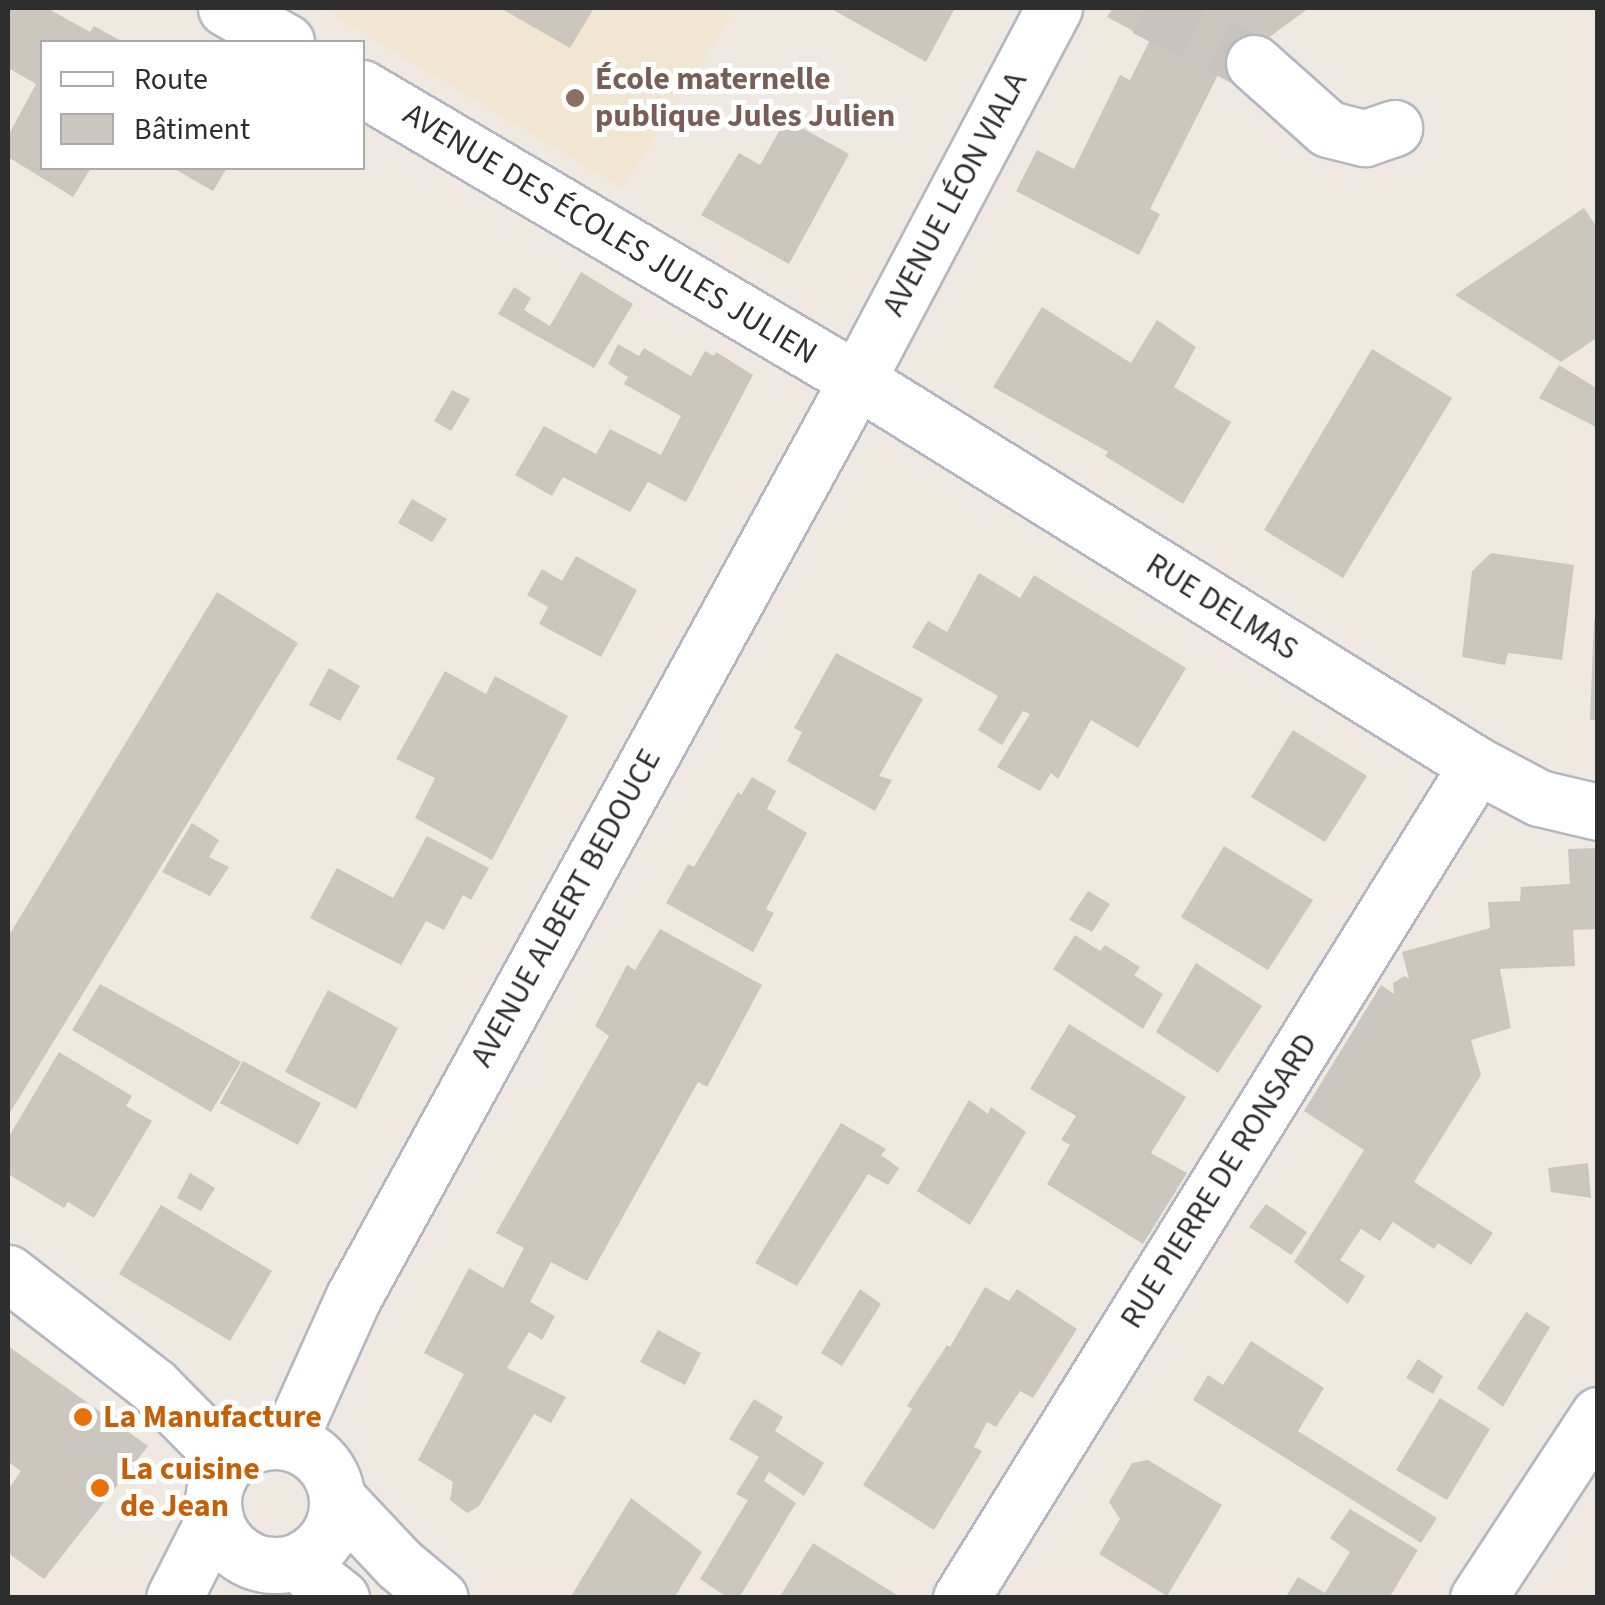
<!DOCTYPE html>
<html>
<head>
<meta charset="utf-8">
<style>
  body { margin:0 }
  #map { position:relative; width:1605px; height:1605px; overflow:hidden; background:#efe9e1; font-family:"Source Sans 3",sans-serif }
  div>[style] { position:absolute }
  .education>* { inset:0; background:#f0e6d1 }
  .building>* { inset:0; background:#cbc7bf }
  .minor-tunnel>* { height:55px; margin-top:-27.5px; transform-origin:0; background:repeating-linear-gradient(90deg,#c8c4bd 0 55px,transparent 0 83px) }
  .roads { filter:drop-shadow(2px 0 #b4b7c1) drop-shadow(-2px 0 #b4b7c1) drop-shadow(0 2px #b4b7c1) drop-shadow(0 -2px #b4b7c1) }
  .minor>* { height:55px; margin:-27.5px; padding:0 27.5px; transform-origin:27.5px; border-radius:27.5px; background:#fff }
  .minor>.ring { margin:-27.5px; padding:0; box-sizing:content-box; background:none; border:55px solid #fff; border-radius:50% }
  .dots>* { width:28px; height:28px; translate:-50% -50%; box-sizing:border-box; border:5px solid #fff; border-radius:50% }
  span { translate:-50% -50%; white-space:nowrap; text-align:center; line-height:1.15; -webkit-text-stroke:10px #fff; paint-order:stroke }
  .education-label { font-size:32px; color:#785e54; font-weight:700 }
  .left { translate:0 -50%; text-align:left }
  .street-label { font-size:32px; color:#2e2e2e }
  .food-label { font-size:32px; color:#c56008; font-weight:700 }
  .frame { position:absolute; inset:0; border:10px solid #2e2e2e; pointer-events:none }
  .legend { position:absolute; left:40px; top:40px; width:325px; height:130px; box-sizing:border-box; background:#fff; border:2px solid #ababab; margin:0; padding:12px 18px; list-style:none; font-size:30px; color:#2e2e2e }
  .legend li { display:flex; align-items:center; gap:20px; height:50px }
  .legend b { width:50px; border:2px solid #ababab }
</style>
</head>
<body>
<div id="map">
  <div class="education">
    <div style="clip-path:polygon(321px 8px,737px 8px,622px 188px)"></div>
  </div>
  <div class="building">
    <div style="clip-path:polygon(8px 8px,47px 8px,90px 32px,94px 26px,123px 42px,42px 42px,42px 168px,91px 168px,73px 197px,8px 157px,8px 136px,36px 84px,8px 68px)"></div>
    <div style="clip-path:polygon(500px 8px,594px 8px,570px 48px)"></div>
    <div style="clip-path:polygon(830px 8px,955px 8px,926px 62px)"></div>
    <div style="clip-path:polygon(1113px 8px,1309px 8px,1268px 38px,1242px 86px,1218px 75px,1150px 209px,1160px 214px,1139px 255px,1016px 191px,1037px 150px,1074px 169px,1120px 75px,1130px 80px,1150px 40px,1107px 17px)"></div>
    <div style="clip-path:polygon(786px 119px,849px 154px,789px 264px,701px 215px,739px 153px,760px 165px)"></div>
    <div style="clip-path:polygon(173px 168px,227px 168px,213px 191px)"></div>
    <div style="clip-path:polygon(1584px 208px,1598px 229px,1598px 337px,1561px 362px,1455px 295px)"></div>
    <div style="clip-path:polygon(581px 272px,633px 304px,594px 368px,498px 314px,514px 287px,531px 298px,524px 310px,550px 326px)"></div>
    <div style="clip-path:polygon(1042px 307px,1131px 363px,1157px 320px,1196px 347px,1174px 387px,1231px 422px,1183px 504px,1105px 456px,1108px 452px,993px 387px)"></div>
    <div style="clip-path:polygon(618px 344px,639px 356px,644px 348px,691px 376px,705px 351px,714px 356px,716px 352px,753px 375px,686px 502px,648px 482px,630px 512px,563px 477px,552px 496px,515px 475px,544px 426px,596px 454px,610px 429px,661px 455px,681px 416px,624px 384px,628px 377px,608px 364px)"></div>
    <div style="clip-path:polygon(1372px 349px,1452px 398px,1343px 578px,1264px 530px)"></div>
    <div style="clip-path:polygon(1559px 365px,1598px 389px,1598px 428px,1539px 398px)"></div>
    <div style="clip-path:polygon(452px 390px,470px 399px,451px 431px,434px 421px)"></div>
    <div style="clip-path:polygon(412px 499px,447px 519px,432px 542px,398px 523px)"></div>
    <div style="clip-path:polygon(1491px 553px,1574px 565px,1562px 660px,1508px 653px,1505px 665px,1462px 657px,1472px 571px)"></div>
    <div style="clip-path:polygon(576px 556px,637px 590px,601px 657px,539px 624px,548px 607px,527px 595px,542px 569px,562px 581px)"></div>
    <div style="clip-path:polygon(979px 573px,1020px 598px,1034px 575px,1186px 668px,1138px 748px,1091px 720px,1058px 779px,1051px 773px,1040px 791px,997px 767px,1030px 714px,1023px 711px,1002px 745px,978px 730px,998px 696px,912px 647px,928px 621px,947px 632px)"></div>
    <div style="clip-path:polygon(217px 592px,298px 643px,8px 1116px,8px 937px)"></div>
    <div style="clip-path:polygon(1594px 620px,1598px 620px,1598px 720px,1590px 720px)"></div>
    <div style="clip-path:polygon(836px 653px,923px 699px,879px 776px,892px 780px,875px 811px,787px 761px,802px 732px,794px 728px)"></div>
    <div style="clip-path:polygon(329px 668px,360px 686px,340px 721px,309px 705px)"></div>
    <div style="clip-path:polygon(445px 671px,486px 694px,495px 676px,568px 716px,492px 860px,415px 818px,435px 778px,396px 759px)"></div>
    <div style="clip-path:polygon(1293px 730px,1367px 776px,1325px 842px,1251px 797px)"></div>
    <div style="clip-path:polygon(752px 777px,776px 791px,767px 809px,807px 833px,766px 909px,774px 913px,753px 952px,666px 903px,688px 864px,694px 867px,738px 792px,741px 795px)"></div>
    <div style="clip-path:polygon(192px 823px,219px 840px,209px 857px,229px 867px,210px 896px,162px 872px)"></div>
    <div style="clip-path:polygon(427px 836px,489px 868px,471px 900px,463px 895px,444px 930px,426px 921px,401px 965px,310px 918px,337px 868px,393px 898px)"></div>
    <div style="clip-path:polygon(1224px 846px,1313px 900px,1268px 970px,1181px 917px)"></div>
    <div style="clip-path:polygon(1598px 848px,1598px 929px,1573px 930px,1575px 966px,1500px 969px,1511px 1028px,1471px 1040px,1481px 1075px,1414px 1182px,1493px 1233px,1471px 1265px,1438px 1243px,1434px 1249px,1393px 1222px,1380px 1241px,1361px 1229px,1340px 1260px,1365px 1276px,1348px 1304px,1294px 1262px,1364px 1150px,1304px 1111px,1381px 985px,1394px 994px,1393px 983px,1405px 976px,1409px 979px,1402px 952px,1490px 928px,1488px 902px,1520px 901px,1521px 887px,1570px 884px,1568px 849px)"></div>
    <div style="clip-path:polygon(1088px 891px,1110px 904px,1092px 932px,1069px 920px)"></div>
    <div style="clip-path:polygon(660px 929px,762px 985px,707px 1087px,698px 1082px,587px 1281px,551px 1262px,530px 1302px,555px 1316px,542px 1340px,529px 1332px,507px 1368px,566px 1397px,551px 1423px,534px 1414px,479px 1506px,467px 1513px,450px 1500px,453px 1482px,418px 1460px,464px 1374px,424px 1353px,469px 1268px,503px 1288px,524px 1248px,496px 1233px,609px 1036px,595px 1026px,627px 965px,635px 970px)"></div>
    <div style="clip-path:polygon(1075px 935px,1100px 951px,1105px 945px,1140px 967px,1134px 975px,1163px 994px,1143px 1029px,1053px 969px)"></div>
    <div style="clip-path:polygon(1196px 963px,1262px 1006px,1218px 1073px,1156px 1032px)"></div>
    <div style="clip-path:polygon(100px 984px,241px 1062px,211px 1112px,72px 1030px)"></div>
    <div style="clip-path:polygon(328px 990px,398px 1028px,356px 1109px,285px 1072px)"></div>
    <div style="clip-path:polygon(1069px 1024px,1186px 1097px,1151px 1153px,1187px 1173px,1143px 1244px,1047px 1184px,1070px 1145px,1061px 1140px,1076px 1116px,1030px 1089px)"></div>
    <div style="clip-path:polygon(59px 1052px,132px 1096px,126px 1106px,152px 1121px,94px 1218px,68px 1202px,64px 1208px,8px 1174px,8px 1138px)"></div>
    <div style="clip-path:polygon(243px 1061px,321px 1103px,298px 1145px,220px 1103px)"></div>
    <div style="clip-path:polygon(969px 1100px,988px 1114px,991px 1107px,1026px 1132px,970px 1225px,917px 1191px)"></div>
    <div style="clip-path:polygon(841px 1123px,886px 1149px,881px 1155px,899px 1168px,888px 1185px,868px 1174px,797px 1286px,755px 1263px)"></div>
    <div style="clip-path:polygon(1588px 1163px,1591px 1198px,1551px 1192px,1548px 1168px)"></div>
    <div style="clip-path:polygon(190px 1173px,215px 1188px,201px 1211px,177px 1198px)"></div>
    <div style="clip-path:polygon(1266px 1204px,1307px 1232px,1291px 1255px,1249px 1227px)"></div>
    <div style="clip-path:polygon(161px 1205px,272px 1271px,230px 1341px,119px 1274px)"></div>
    <div style="clip-path:polygon(985px 1287px,1009px 1301px,1017px 1289px,1077px 1329px,1033px 1398px,1020px 1391px,996px 1427px,987px 1422px,974px 1447px,982px 1451px,934px 1530px,863px 1485px,912px 1409px,907px 1406px,947px 1345px,950px 1347px)"></div>
    <div style="clip-path:polygon(860px 1289px,881px 1304px,842px 1366px,821px 1353px)"></div>
    <div style="clip-path:polygon(1526px 1312px,1550px 1327px,1503px 1407px,1477px 1388px)"></div>
    <div style="clip-path:polygon(658px 1330px,701px 1353px,685px 1385px,640px 1362px)"></div>
    <div style="clip-path:polygon(1251px 1341px,1324px 1388px,1298px 1431px,1437px 1518px,1421px 1543px,1193px 1400px,1208px 1375px,1223px 1385px)"></div>
    <div style="clip-path:polygon(8px 1346px,148px 1446px,44px 1579px,8px 1553px,8px 1490px,21px 1471px,8px 1462px)"></div>
    <div style="clip-path:polygon(1418px 1359px,1443px 1376px,1433px 1394px,1406px 1378px)"></div>
    <div style="clip-path:polygon(1440px 1398px,1490px 1429px,1447px 1500px,1396px 1470px)"></div>
    <div style="clip-path:polygon(754px 1399px,783px 1417px,775px 1431px,824px 1463px,804px 1496px,769px 1472px,764px 1481px,796px 1503px,739px 1598px,728px 1598px,700px 1579px,748px 1500px,736px 1494px,759px 1457px,729px 1439px)"></div>
    <div style="clip-path:polygon(1148px 1460px,1222px 1505px,1167px 1596px,1099px 1554px,1120px 1519px,1109px 1502px,1132px 1463px)"></div>
    <div style="clip-path:polygon(631px 1498px,702px 1552px,674px 1598px,570px 1598px)"></div>
    <div style="clip-path:polygon(1350px 1509px,1418px 1550px,1389px 1598px,1285px 1598px,1298px 1577px,1325px 1593px,1350px 1552px,1330px 1538px)"></div>
    <div style="clip-path:polygon(813px 1543px,902px 1598px,779px 1598px)"></div>
  </div>
  <div class="minor-tunnel">
    <div style="left:1145px;top:8px;width:122px;rotate:26.8deg"></div>
  </div>
  <div class="roads">
    <div class="minor">
      <div style="left:226px;top:8px;width:69px;rotate:29.5deg"></div>
      <div style="left:1254px;top:63px;width:99px;rotate:41.7deg"></div>
      <div style="left:1328px;top:129px;width:38px;rotate:14deg"></div>
      <div style="left:1365px;top:138px;width:31px;rotate:-19deg"></div>
      <div style="left:362px;top:88px;width:575px;rotate:30.54deg"></div>
      <div style="left:857px;top:380px;width:730px;rotate:31.84deg"></div>
      <div style="left:1477px;top:765px;width:70px;rotate:28deg"></div>
      <div style="left:1539px;top:798px;width:61px;rotate:13.3deg"></div>
      <div style="left:8px;top:1273px;width:183px;rotate:37.7deg"></div>
      <div style="left:153px;top:1385px;width:108px;rotate:45.4deg"></div>
      <div class="ring" style="left:213px;top:1441px;width:69px;height:69px"></div>
      <div style="left:288px;top:1442px;width:158px;rotate:-65.7deg"></div>
      <div style="left:353px;top:1298px;width:1047px;rotate:-61.23deg"></div>
      <div style="left:857px;top:380px;width:421px;rotate:-62.1deg"></div>
      <div style="left:338px;top:1499px;width:89px;rotate:46.8deg"></div>
      <div style="left:399px;top:1564px;width:53px;rotate:39.7deg"></div>
      <div style="left:296px;top:1562px;width:58px;rotate:38.7deg"></div>
      <div style="left:174px;top:1598px;width:91px;rotate:-63.2deg"></div>
      <div style="left:961px;top:1598px;width:980px;rotate:-58.22deg"></div>
      <div style="left:1478px;top:1598px;width:219px;rotate:-56.7deg"></div>
    </div>
  </div>
  <div class="dots">
    <div style="left:575px;top:98px;background:#8d6e63"></div>
    <div style="left:83px;top:1417px;background:#e8710a"></div>
    <div style="left:100px;top:1488px;background:#e8710a"></div>
  </div>
  <div class="education-label">
    <span class="left" style="left:595px;top:98px">École maternelle<br>publique Jules Julien</span>
  </div>
  <div class="street-label">
    <span style="left:955px;top:194px;rotate:-62deg">AVENUE LÉON VIALA</span>
    <span style="left:610px;top:234px;rotate:31deg">AVENUE DES ÉCOLES JULES JULIEN</span>
    <span style="left:1222px;top:607px;rotate:32deg">RUE DELMAS</span>
    <span style="left:566px;top:908px;rotate:-61deg">AVENUE ALBERT BEDOUCE</span>
    <span style="left:1219px;top:1181px;rotate:-58deg">RUE PIERRE DE RONSARD</span>
  </div>
  <div class="food-label">
    <span class="left" style="left:103px;top:1417px">La Manufacture</span>
    <span class="left" style="left:120px;top:1488px">La cuisine<br>de Jean</span>
  </div>
  <div class="frame"></div>
  <ul class="legend">
  <li><b style="height:12px;background:#fff"></b>Route</li>
  <li><b style="height:28px;background:#cbc7bf"></b>Bâtiment</li>
  </ul>
</div>
</body>
</html>
